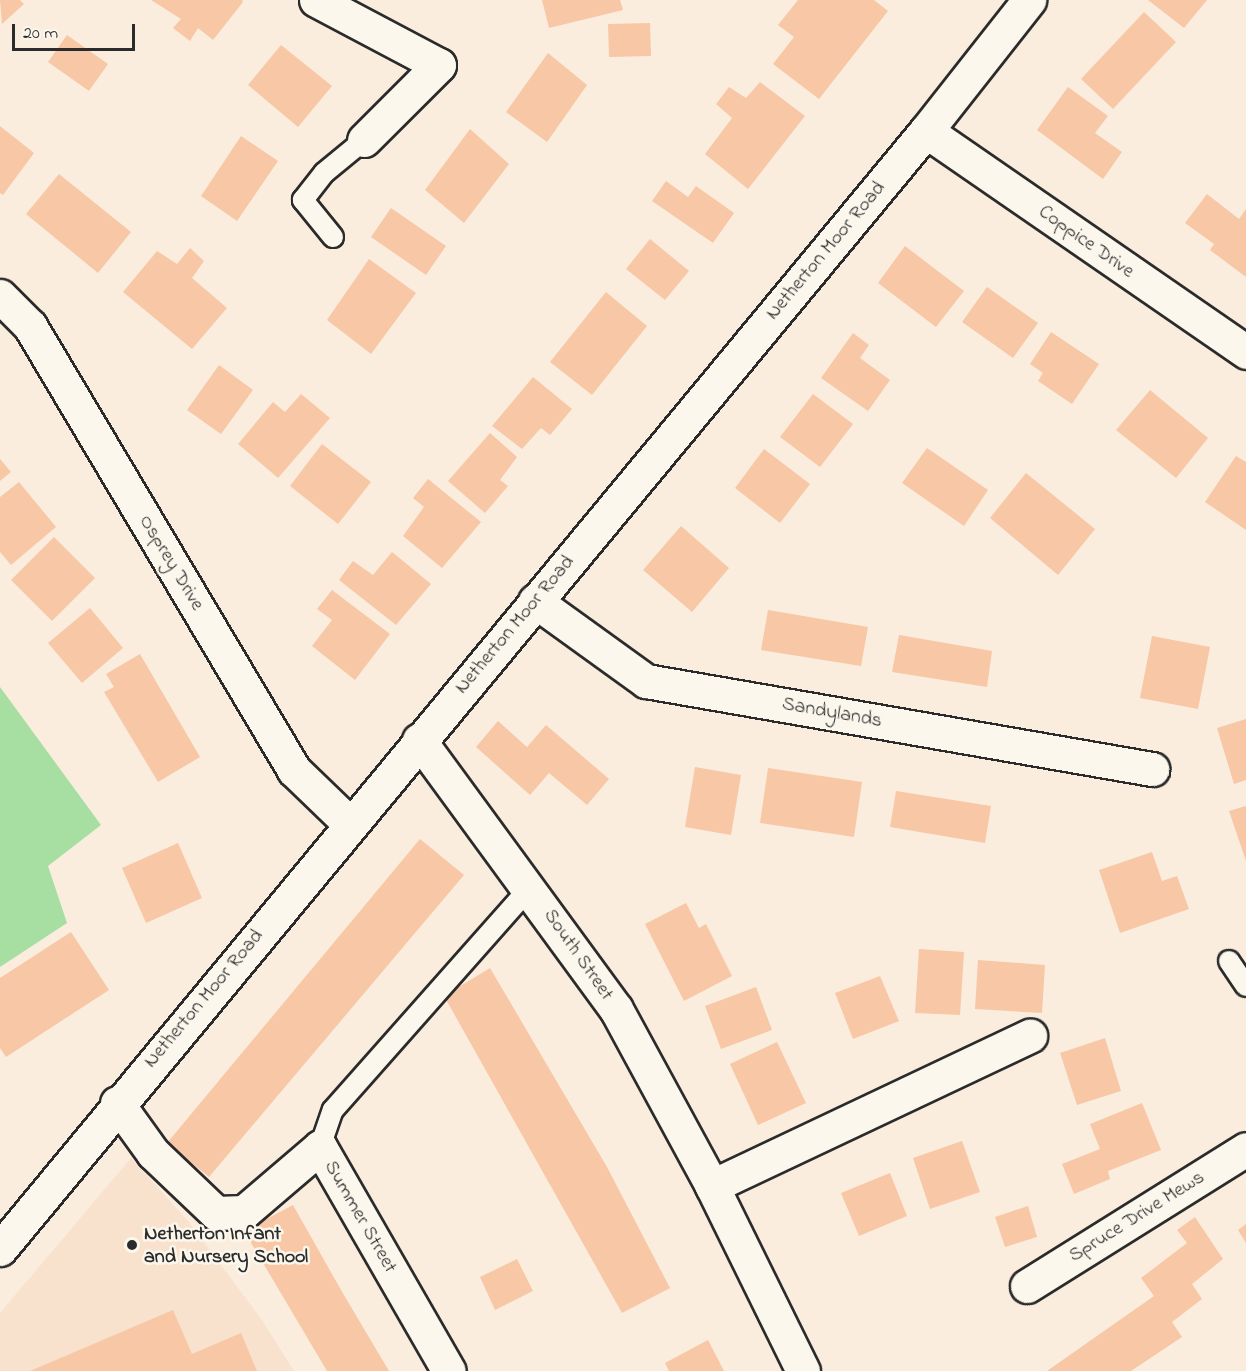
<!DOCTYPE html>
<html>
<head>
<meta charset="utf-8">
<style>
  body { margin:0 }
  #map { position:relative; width:1246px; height:1371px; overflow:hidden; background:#faedde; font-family:"Indie Flower",sans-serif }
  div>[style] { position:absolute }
  .built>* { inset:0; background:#f9e2cd }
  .green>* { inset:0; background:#a7dea2 }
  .building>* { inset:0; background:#f7c7a6 }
  .roads { filter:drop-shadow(2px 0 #2b2b2b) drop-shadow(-2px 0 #2b2b2b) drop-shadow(0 2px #2b2b2b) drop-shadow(0 -2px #2b2b2b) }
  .lane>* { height:20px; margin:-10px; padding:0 10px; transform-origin:10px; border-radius:10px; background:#fbf7ec }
  .street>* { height:33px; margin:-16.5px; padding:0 16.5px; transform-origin:16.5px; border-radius:16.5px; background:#fbf7ec }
  .dots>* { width:16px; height:16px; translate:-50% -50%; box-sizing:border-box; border:3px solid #fbf7ec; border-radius:50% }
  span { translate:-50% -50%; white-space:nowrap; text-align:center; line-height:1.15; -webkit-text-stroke:5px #fbf7ec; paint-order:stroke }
  .street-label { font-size:20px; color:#2b2b2b }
  .poi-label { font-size:20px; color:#2b2b2b; font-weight:700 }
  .left { translate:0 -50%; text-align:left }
  .scale { position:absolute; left:12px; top:24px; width:123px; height:27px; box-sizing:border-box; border:3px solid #2b2b2b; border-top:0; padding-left:8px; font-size:18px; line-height:21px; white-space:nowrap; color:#2b2b2b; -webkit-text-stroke:4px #fbf7ec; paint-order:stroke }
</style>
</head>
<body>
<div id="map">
  <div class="built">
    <div style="clip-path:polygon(131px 1158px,188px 1221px,262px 1320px,294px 1371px,0 1371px,0 1313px)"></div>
  </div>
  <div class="green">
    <div style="clip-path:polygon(0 687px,101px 825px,48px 866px,67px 923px,0 967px)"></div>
  </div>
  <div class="building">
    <div style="clip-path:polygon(0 0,20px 0,24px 4px,2px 24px)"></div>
    <div style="clip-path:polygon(151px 0,242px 0,243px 2px,213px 40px,198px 28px,190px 41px,173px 28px,181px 19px)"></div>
    <div style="clip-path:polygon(542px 0,620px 0,623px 10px,549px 28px)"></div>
    <div style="clip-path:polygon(798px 0,874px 0,888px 11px,819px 99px,773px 64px,794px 37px,778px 25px)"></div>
    <div style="clip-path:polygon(1148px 0,1207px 0,1184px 28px)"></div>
    <div style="clip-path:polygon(1144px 12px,1176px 42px,1113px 109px,1081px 79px)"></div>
    <div style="clip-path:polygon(650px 23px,651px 56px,609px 57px,608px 24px)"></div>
    <div style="clip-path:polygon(67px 35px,108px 64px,89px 91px,48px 62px)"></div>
    <div style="clip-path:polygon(281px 45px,332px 86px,298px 127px,248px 85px)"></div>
    <div style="clip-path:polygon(548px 53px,587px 85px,547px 142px,506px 112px)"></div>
    <div style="clip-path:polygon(760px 82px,805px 116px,748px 189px,705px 154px,732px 118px,716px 104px,729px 87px,746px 98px)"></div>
    <div style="clip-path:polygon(1068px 87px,1108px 116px,1095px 133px,1122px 152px,1103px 179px,1037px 130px)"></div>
    <div style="clip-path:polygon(0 126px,34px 153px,3px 195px,0 193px)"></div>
    <div style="clip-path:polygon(470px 129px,509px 164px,464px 223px,425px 190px)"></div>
    <div style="clip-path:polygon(241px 136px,278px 161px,237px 221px,201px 196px)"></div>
    <div style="clip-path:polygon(59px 174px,131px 232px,98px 273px,26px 214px)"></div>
    <div style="clip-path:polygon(666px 181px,688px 197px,696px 186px,734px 213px,713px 243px,652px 201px)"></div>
    <div style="clip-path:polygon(1207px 194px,1239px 219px,1246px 209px,1246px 277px,1210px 250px,1214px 244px,1185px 223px)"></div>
    <div style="clip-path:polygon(391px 208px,446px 246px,426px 275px,371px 237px)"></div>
    <div style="clip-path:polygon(650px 239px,689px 271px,665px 300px,626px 269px)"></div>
    <div style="clip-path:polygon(905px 246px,964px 291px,936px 327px,878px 283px)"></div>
    <div style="clip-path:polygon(190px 248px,204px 261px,192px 278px,227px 308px,192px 349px,123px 292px,157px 251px,177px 264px)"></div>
    <div style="clip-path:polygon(369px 259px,416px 293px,371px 354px,327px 320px)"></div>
    <div style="clip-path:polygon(987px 287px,1038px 323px,1013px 358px,962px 322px)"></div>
    <div style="clip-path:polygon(606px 292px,647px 326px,592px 395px,550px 362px)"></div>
    <div style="clip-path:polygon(1051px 332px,1099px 364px,1072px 404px,1038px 381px,1043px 373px,1030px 364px)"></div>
    <div style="clip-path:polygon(853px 333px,869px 345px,860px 358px,890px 380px,868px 411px,821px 378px)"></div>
    <div style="clip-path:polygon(219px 365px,253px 390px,221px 434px,187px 410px)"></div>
    <div style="clip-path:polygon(533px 377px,572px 409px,550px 435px,541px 428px,522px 449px,492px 426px)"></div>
    <div style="clip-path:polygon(1150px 390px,1208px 438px,1176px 478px,1116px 430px)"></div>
    <div style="clip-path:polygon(301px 394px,330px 418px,278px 478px,238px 444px,273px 402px,285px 412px)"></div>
    <div style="clip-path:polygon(813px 394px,853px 424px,820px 467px,780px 437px)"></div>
    <div style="clip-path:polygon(490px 433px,517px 457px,500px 480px,508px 486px,485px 513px,448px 481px)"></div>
    <div style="clip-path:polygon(322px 444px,371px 482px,338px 524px,290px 486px)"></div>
    <div style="clip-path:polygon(927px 448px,988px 490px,964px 526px,902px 483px)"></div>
    <div style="clip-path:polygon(764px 449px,810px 484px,780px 523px,735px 488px)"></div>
    <div style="clip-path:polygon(1236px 456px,1246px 462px,1246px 530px,1205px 502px)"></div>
    <div style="clip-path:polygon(0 459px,11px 472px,0 481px)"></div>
    <div style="clip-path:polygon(1026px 473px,1095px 529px,1058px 575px,990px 518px)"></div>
    <div style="clip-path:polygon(428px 479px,481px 522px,442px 568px,403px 536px,424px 507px,413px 498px)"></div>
    <div style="clip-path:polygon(19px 482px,56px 527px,11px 565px,0 552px,0 497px)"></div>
    <div style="clip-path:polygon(681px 526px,729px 568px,692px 612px,643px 570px)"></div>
    <div style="clip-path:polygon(54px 537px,95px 578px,52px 621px,11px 580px)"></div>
    <div style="clip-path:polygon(392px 552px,431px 584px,396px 625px,339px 580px,353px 561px,373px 575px)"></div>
    <div style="clip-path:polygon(332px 590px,390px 634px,355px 680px,312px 646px,332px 620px,317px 609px)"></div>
    <div style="clip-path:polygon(90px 608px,123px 648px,82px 683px,48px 643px)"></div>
    <div style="clip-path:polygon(768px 610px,868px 627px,861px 666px,761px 650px)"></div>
    <div style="clip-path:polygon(899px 635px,992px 651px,987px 687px,892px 672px)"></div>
    <div style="clip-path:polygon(1152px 636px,1210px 647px,1198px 709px,1140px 698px)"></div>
    <div style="clip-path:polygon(140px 654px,200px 757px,158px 782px,104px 692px,114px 687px,106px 674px)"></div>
    <div style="clip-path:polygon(1246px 719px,1246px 780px,1234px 784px,1217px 728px)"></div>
    <div style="clip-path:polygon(498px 721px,527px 747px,546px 725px,609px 779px,587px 805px,549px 773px,530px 795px,476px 747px)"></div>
    <div style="clip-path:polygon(695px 767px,741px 775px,731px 835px,685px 827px)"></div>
    <div style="clip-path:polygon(768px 768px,862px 782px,854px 837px,760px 823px)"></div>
    <div style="clip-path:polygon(896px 791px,991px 806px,985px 843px,890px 827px)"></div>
    <div style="clip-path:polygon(1246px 806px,1246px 861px,1229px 811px)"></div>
    <div style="clip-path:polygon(420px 839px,464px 875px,209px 1177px,167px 1143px)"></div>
    <div style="clip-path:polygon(178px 843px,202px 898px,146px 923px,122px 868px)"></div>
    <div style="clip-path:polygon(1152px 852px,1162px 881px,1177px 876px,1189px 909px,1120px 933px,1099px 870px)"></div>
    <div style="clip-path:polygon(686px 903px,699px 928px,706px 924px,732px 976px,684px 1001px,645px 924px)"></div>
    <div style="clip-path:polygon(71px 932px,109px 990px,6px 1057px,0 1048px,0 978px)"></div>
    <div style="clip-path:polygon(919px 949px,964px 952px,960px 1015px,915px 1013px)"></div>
    <div style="clip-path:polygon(978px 960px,1045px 965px,1042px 1013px,975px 1009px)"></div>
    <div style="clip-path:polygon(490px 968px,607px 1167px,670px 1288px,622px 1313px,444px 996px)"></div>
    <div style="clip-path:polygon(880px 976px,899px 1021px,853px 1039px,835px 993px)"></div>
    <div style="clip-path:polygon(756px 987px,772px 1030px,721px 1049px,705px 1006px)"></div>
    <div style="clip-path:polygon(1105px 1038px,1121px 1091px,1077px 1105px,1060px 1053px)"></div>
    <div style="clip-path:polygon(777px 1042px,806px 1103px,758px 1125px,730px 1064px)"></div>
    <div style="clip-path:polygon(1142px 1103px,1161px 1150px,1108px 1171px,1110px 1179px,1074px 1194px,1062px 1164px,1100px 1149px,1090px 1124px)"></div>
    <div style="clip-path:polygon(962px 1141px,980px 1192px,930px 1209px,913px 1158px)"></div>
    <div style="clip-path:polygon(890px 1173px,907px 1216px,859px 1236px,841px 1193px)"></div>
    <div style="clip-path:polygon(293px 1205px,341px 1290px,389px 1371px,327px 1371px,244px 1231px)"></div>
    <div style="clip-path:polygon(1028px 1206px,1037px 1237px,1005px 1247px,995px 1217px)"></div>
    <div style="clip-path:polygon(1195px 1217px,1223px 1259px,1192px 1284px,1202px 1299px,1172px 1322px,1182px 1337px,1131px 1371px,1047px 1371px,1154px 1296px,1141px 1278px,1187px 1243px,1177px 1230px)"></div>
    <div style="clip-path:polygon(1246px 1224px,1246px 1243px,1238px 1230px)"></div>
    <div style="clip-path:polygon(517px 1259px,533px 1291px,495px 1310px,480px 1277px)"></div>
    <div style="clip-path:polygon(173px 1310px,192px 1354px,241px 1333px,257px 1371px,30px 1371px)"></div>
    <div style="clip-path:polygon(708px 1340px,724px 1371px,669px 1371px,665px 1363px)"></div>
  </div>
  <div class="roads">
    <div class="lane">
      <div style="left:333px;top:237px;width:48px;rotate:-129deg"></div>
      <div style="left:303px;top:200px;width:34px;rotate:-52deg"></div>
      <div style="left:324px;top:173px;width:52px;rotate:-39.5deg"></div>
      <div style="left:1229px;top:961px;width:30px;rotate:56deg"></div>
      <div style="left:320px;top:1147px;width:39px;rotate:-71deg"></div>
      <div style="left:333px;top:1110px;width:298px;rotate:-48.5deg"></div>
    </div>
    <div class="street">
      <div style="left:316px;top:0;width:139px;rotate:27.9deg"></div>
      <div style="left:439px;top:65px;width:106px;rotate:135deg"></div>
      <div style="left:926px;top:131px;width:389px;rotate:34.6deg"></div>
      <div style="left:0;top:296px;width:42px;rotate:45deg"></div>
      <div style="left:30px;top:326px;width:517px;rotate:59.26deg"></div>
      <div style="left:294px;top:770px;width:78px;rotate:44deg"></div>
      <div style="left:535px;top:601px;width:137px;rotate:35.8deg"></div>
      <div style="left:646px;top:681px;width:514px;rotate:9.87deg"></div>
      <div style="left:419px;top:740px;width:333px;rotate:53.8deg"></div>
      <div style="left:616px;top:1009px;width:201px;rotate:61.5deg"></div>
      <div style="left:712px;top:1186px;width:206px;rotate:63.8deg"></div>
      <div style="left:117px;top:1103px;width:62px;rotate:54.2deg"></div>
      <div style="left:153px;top:1153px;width:87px;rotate:43.6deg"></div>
      <div style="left:216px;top:1213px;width:28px;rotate:-2deg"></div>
      <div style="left:244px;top:1212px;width:100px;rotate:-40.5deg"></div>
      <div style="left:320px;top:1147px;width:258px;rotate:60.1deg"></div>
      <div style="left:712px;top:1186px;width:352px;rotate:-25.3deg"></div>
      <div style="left:0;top:1249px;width:1452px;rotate:-50.37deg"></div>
      <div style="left:926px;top:131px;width:167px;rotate:-51.8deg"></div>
      <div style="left:1027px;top:1286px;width:258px;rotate:-32deg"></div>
    </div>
  </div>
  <div class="dots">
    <div style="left:132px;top:1245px;background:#2b2b2b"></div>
  </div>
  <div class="street-label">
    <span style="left:1086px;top:242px;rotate:35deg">Coppice Drive</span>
    <span style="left:826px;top:251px;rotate:-50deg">Netherton Moor Road</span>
    <span style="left:171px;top:563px;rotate:59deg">Osprey Drive</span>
    <span style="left:515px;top:625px;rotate:-50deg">Netherton Moor Road</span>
    <span style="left:832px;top:713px;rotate:10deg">Sandylands</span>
    <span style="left:578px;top:955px;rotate:55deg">South Street</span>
    <span style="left:204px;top:999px;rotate:-50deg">Netherton Moor Road</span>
    <span style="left:360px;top:1217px;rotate:60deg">Summer Street</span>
    <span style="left:1137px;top:1217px;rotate:-32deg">Spruce Drive Mews</span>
  </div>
  <div class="poi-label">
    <span class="left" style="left:144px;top:1246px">Netherton Infant<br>and Nursery School</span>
  </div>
  <div class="scale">20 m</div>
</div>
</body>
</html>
